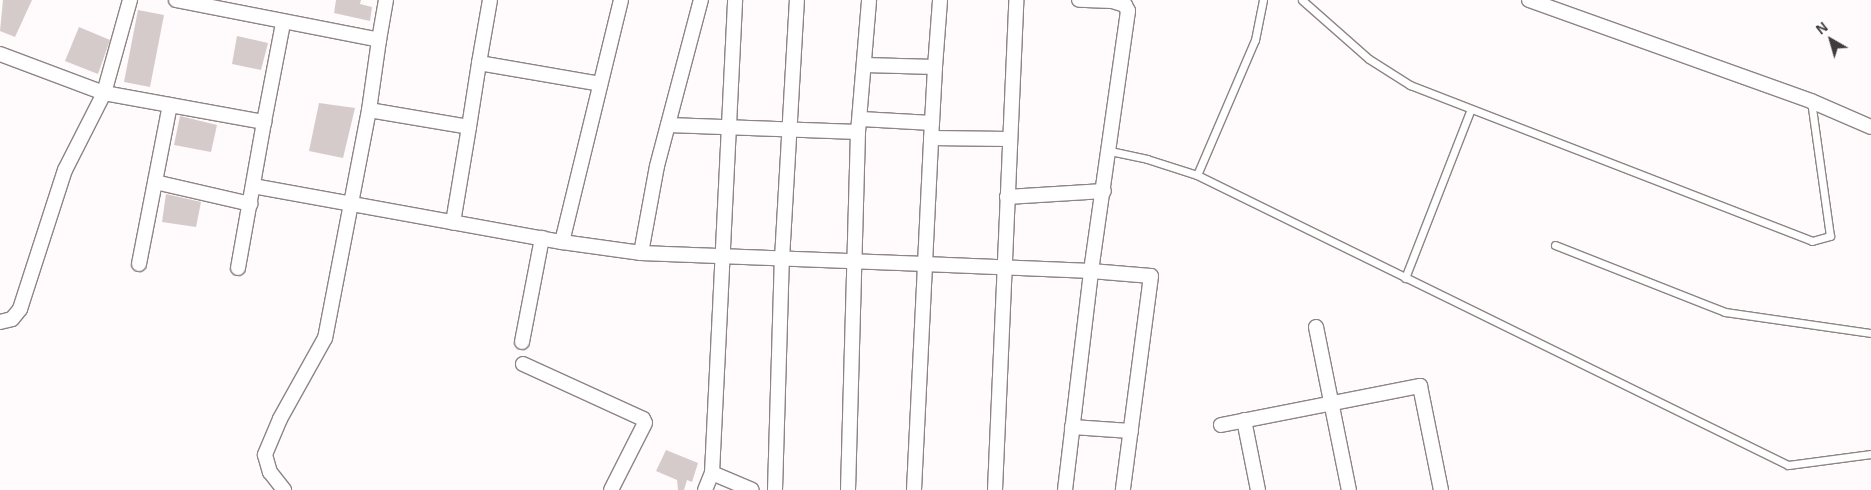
<!DOCTYPE html>
<html>
<head>
<meta charset="utf-8">
<style>
  body { margin:0 }
  #map { position:relative; width:1871px; height:490px; overflow:hidden; background:#fffafb; font-family:Arial,sans-serif }
  div>[style] { position:absolute }
  .building>* { inset:0; background:#d6cbcb }
  .roads { filter:drop-shadow(1px 0 #8e8484) drop-shadow(-1px 0 #8e8484) drop-shadow(0 1px #8e8484) drop-shadow(0 -1px #8e8484) }
  .lane>* { height:7px; margin:-3.5px; padding:0 3.5px; transform-origin:3.5px; border-radius:3.5px; background:#fff }
  .street>* { height:14px; margin:-7px; padding:0 7px; transform-origin:7px; border-radius:7px; background:#fff }
  span { translate:-50% -50%; white-space:nowrap; text-align:center; line-height:1.15; -webkit-text-stroke:4.5px #fff; paint-order:stroke }
  .north { position:absolute; left:1806px; top:15px; width:50px; height:50px; -webkit-text-stroke:4px #fff; paint-order:stroke; rotate:322deg; font-size:14px; font-weight:700; line-height:20px; text-align:center; color:#403b3c }
  .north::after { content:''; display:block; margin:auto; width:18px; height:22px; background:#403b3c; clip-path:polygon(50% 0,100% 100%,50% 72%,0 100%) }
</style>
</head>
<body>
<div id="map">
  <div class="building">
    <div style="clip-path:polygon(3px 0,32px 0,15px 37px,0 31px)"></div>
    <div style="clip-path:polygon(336px 0,361px 0,360px 4px,372px 7px,370px 21px,334px 13px)"></div>
    <div style="clip-path:polygon(138px 10px,164px 15px,150px 87px,124px 82px)"></div>
    <div style="clip-path:polygon(79px 27px,110px 40px,98px 74px,65px 61px)"></div>
    <div style="clip-path:polygon(237px 36px,268px 43px,261px 70px,232px 64px)"></div>
    <div style="clip-path:polygon(319px 103px,355px 108px,343px 158px,309px 151px)"></div>
    <div style="clip-path:polygon(180px 116px,217px 125px,211px 152px,174px 145px)"></div>
    <div style="clip-path:polygon(166px 194px,201px 202px,196px 227px,162px 222px)"></div>
    <div style="clip-path:polygon(666px 450px,698px 463px,692px 482px,687px 480px,684px 490px,678px 490px,677px 480px,656px 471px)"></div>
  </div>
  <div class="roads">
    <div class="lane">
      <div style="left:1302px;top:0;width:89px;rotate:41.4deg"></div>
      <div style="left:1369px;top:59px;width:49px;rotate:32.4deg"></div>
      <div style="left:1410px;top:85px;width:431px;rotate:21.2deg"></div>
      <div style="left:1812px;top:241px;width:19px;rotate:-16deg"></div>
      <div style="left:1830px;top:236px;width:136px;rotate:-98deg"></div>
      <div style="left:1110px;top:151px;width:38px;rotate:12deg"></div>
      <div style="left:1147px;top:159px;width:52px;rotate:17.7deg"></div>
      <div style="left:1197px;top:175px;width:658px;rotate:26.14deg"></div>
      <div style="left:1788px;top:465px;width:84px;rotate:-7.5deg"></div>
      <div style="left:1197px;top:175px;width:147px;rotate:-66.8deg"></div>
      <div style="left:1255px;top:40px;width:41px;rotate:-78.7deg"></div>
      <div style="left:1555px;top:245px;width:183px;rotate:21.5deg"></div>
      <div style="left:1725px;top:312px;width:148px;rotate:8.2deg"></div>
      <div style="left:1405px;top:278px;width:181px;rotate:-68.7deg"></div>
    </div>
    <div class="street">
      <div style="left:176px;top:0;width:207px;rotate:11.1deg"></div>
      <div style="left:379px;top:40px;width:71px;rotate:98.1deg"></div>
      <div style="left:369px;top:110px;width:232px;rotate:100.9deg"></div>
      <div style="left:325px;top:338px;width:93px;rotate:119.1deg"></div>
      <div style="left:280px;top:419px;width:39px;rotate:113deg"></div>
      <div style="left:265px;top:455px;width:18px;rotate:74deg"></div>
      <div style="left:270px;top:472px;width:23px;rotate:52deg"></div>
      <div style="left:490px;top:0;width:64px;rotate:99.9deg"></div>
      <div style="left:479px;top:63px;width:123px;rotate:9.8deg"></div>
      <div style="left:1529px;top:0;width:300px;rotate:19.7deg"></div>
      <div style="left:1811px;top:101px;width:65px;rotate:23.4deg"></div>
      <div style="left:379px;top:40px;width:41px;rotate:-80.1deg"></div>
      <div style="left:0;top:54px;width:111px;rotate:20.6deg"></div>
      <div style="left:104px;top:93px;width:163px;rotate:10.3deg"></div>
      <div style="left:264px;top:122px;width:101px;rotate:-79.1deg"></div>
      <div style="left:865px;top:65px;width:70px;rotate:1.6deg"></div>
      <div style="left:935px;top:67px;width:67px;rotate:-85.7deg"></div>
      <div style="left:369px;top:110px;width:101px;rotate:9.6deg"></div>
      <div style="left:469px;top:127px;width:97px;rotate:99.5deg"></div>
      <div style="left:861px;top:119px;width:71px;rotate:3.2deg"></div>
      <div style="left:932px;top:123px;width:56px;rotate:-86.9deg"></div>
      <div style="left:668px;top:125px;width:190px;rotate:2.1deg"></div>
      <div style="left:858px;top:132px;width:132px;rotate:-85.2deg"></div>
      <div style="left:469px;top:127px;width:65px;rotate:-81.1deg"></div>
      <div style="left:931px;top:138px;width:78px;rotate:0.7deg"></div>
      <div style="left:155px;top:182px;width:98px;rotate:13deg"></div>
      <div style="left:253px;top:186px;width:314px;rotate:10.3deg"></div>
      <div style="left:562px;top:242px;width:249px;rotate:-76.3deg"></div>
      <div style="left:1007px;top:197px;width:97px;rotate:-3.5deg"></div>
      <div style="left:562px;top:242px;width:80px;rotate:7.9deg"></div>
      <div style="left:641px;top:253px;width:88px;rotate:-79.6deg"></div>
      <div style="left:657px;top:166px;width:172px;rotate:-75.2deg"></div>
      <div style="left:641px;top:253px;width:284px;rotate:2.2deg"></div>
      <div style="left:925px;top:264px;width:141px;rotate:-87.2deg"></div>
      <div style="left:139px;top:264px;width:162px;rotate:-79deg"></div>
      <div style="left:238px;top:268px;width:148px;rotate:-79.9deg"></div>
      <div style="left:0;top:322px;width:12px;rotate:-14deg"></div>
      <div style="left:12px;top:319px;width:13px;rotate:-51deg"></div>
      <div style="left:20px;top:309px;width:146px;rotate:-72.1deg"></div>
      <div style="left:65px;top:170px;width:86px;rotate:-63.1deg"></div>
      <div style="left:104px;top:93px;width:97px;rotate:-74.4deg"></div>
      <div style="left:1316px;top:327px;width:166px;rotate:78.6deg"></div>
      <div style="left:522px;top:342px;width:106px;rotate:-79.1deg"></div>
      <div style="left:523px;top:364px;width:132px;rotate:24.6deg"></div>
      <div style="left:643px;top:419px;width:4px;rotate:63deg"></div>
      <div style="left:645px;top:423px;width:75px;rotate:116.9deg"></div>
      <div style="left:1244px;top:420px;width:71px;rotate:78.7deg"></div>
      <div style="left:1221px;top:425px;width:203px;rotate:-11.1deg"></div>
      <div style="left:1420px;top:386px;width:106px;rotate:78.6deg"></div>
      <div style="left:1072px;top:427px;width:59px;rotate:3.9deg"></div>
      <div style="left:712px;top:473px;width:43px;rotate:23deg"></div>
      <div style="left:705px;top:490px;width:18px;rotate:-68deg"></div>
      <div style="left:712px;top:473px;width:474px;rotate:-87.2deg"></div>
      <div style="left:775px;top:490px;width:231px;rotate:-88.3deg"></div>
      <div style="left:782px;top:259px;width:259px;rotate:-86.7deg"></div>
      <div style="left:848px;top:490px;width:358px;rotate:-88.4deg"></div>
      <div style="left:914px;top:490px;width:226px;rotate:-87.2deg"></div>
      <div style="left:925px;top:264px;width:166px;rotate:2.4deg"></div>
      <div style="left:1091px;top:271px;width:263px;rotate:-81.9deg"></div>
      <div style="left:1128px;top:11px;width:7px;rotate:-117deg"></div>
      <div style="left:1125px;top:5px;width:14px;rotate:-163deg"></div>
      <div style="left:1112px;top:1px;width:33px;rotate:-178deg"></div>
      <div style="left:995px;top:490px;width:490px;rotate:-87.5deg"></div>
      <div style="left:1065px;top:490px;width:221px;rotate:-83.2deg"></div>
      <div style="left:1091px;top:271px;width:60px;rotate:4.8deg"></div>
      <div style="left:1151px;top:276px;width:216px;rotate:97.5deg"></div>
    </div>
  </div>
  <div class="north">N</div>
</div>
</body>
</html>
